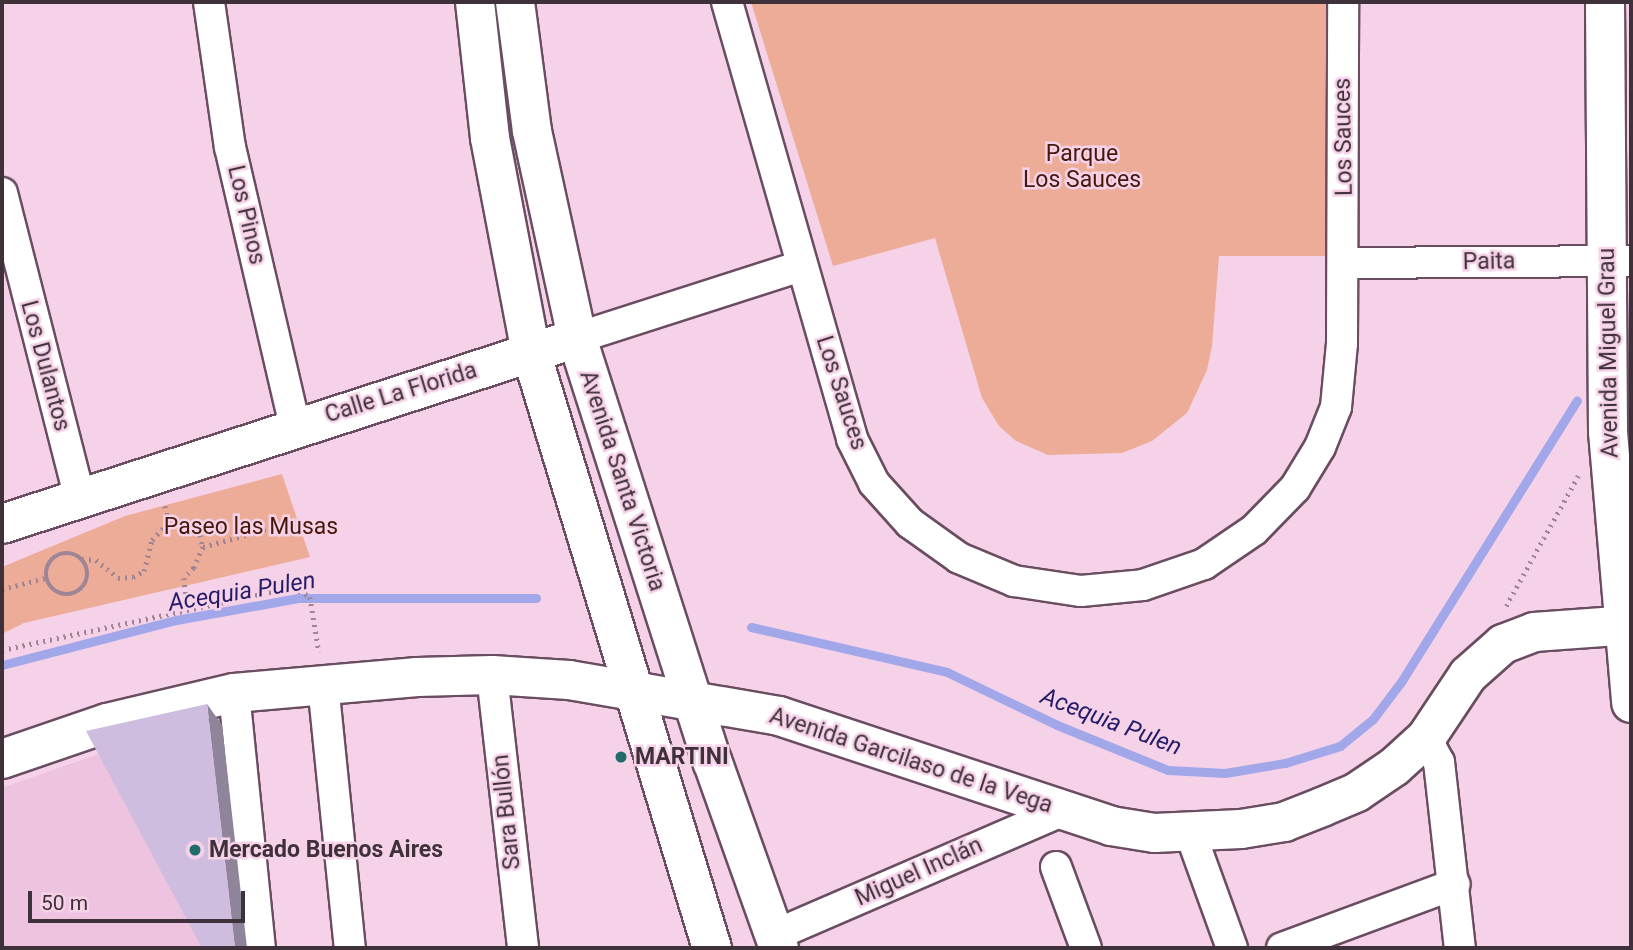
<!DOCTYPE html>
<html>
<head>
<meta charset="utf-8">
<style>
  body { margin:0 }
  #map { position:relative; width:1633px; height:950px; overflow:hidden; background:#f6d2e9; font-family:Roboto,sans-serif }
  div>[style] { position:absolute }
  .built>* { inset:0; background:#edc3df }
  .green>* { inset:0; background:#edac98 }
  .stream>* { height:9px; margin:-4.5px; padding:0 4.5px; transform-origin:4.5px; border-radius:4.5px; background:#a1a7e9 }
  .path>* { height:4.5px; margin-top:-2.25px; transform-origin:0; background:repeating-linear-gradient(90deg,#9e8595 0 2px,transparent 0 7px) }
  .path>.ring { margin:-2.25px; padding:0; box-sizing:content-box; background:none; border:4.5px solid #9e8595; border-radius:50% }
  .roads { filter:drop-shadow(2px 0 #6a4d61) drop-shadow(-2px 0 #6a4d61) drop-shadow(0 2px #6a4d61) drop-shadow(0 -2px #6a4d61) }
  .minor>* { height:30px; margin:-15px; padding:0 15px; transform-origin:15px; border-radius:15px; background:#fff }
  .tertiary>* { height:38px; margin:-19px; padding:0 19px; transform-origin:19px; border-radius:19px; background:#fff }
  .secondary>* { height:38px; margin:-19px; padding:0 19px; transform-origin:19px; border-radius:19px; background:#fff }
  .primary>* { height:38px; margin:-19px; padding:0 19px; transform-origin:19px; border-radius:19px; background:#fff }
  .shaded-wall>* { inset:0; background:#90849b }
  .building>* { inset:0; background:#cebdde }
  .dots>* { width:19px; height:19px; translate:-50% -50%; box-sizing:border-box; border:4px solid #f6d2e9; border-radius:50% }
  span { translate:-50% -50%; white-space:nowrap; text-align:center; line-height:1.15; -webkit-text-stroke:5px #f6d2e9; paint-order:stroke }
  .street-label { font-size:23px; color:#3f313a }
  .park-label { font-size:23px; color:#47180a }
  .poi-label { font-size:23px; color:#3f313a; font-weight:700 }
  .left { translate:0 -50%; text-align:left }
  .water-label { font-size:24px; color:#241c68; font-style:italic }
  .frame { position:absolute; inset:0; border:4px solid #3f313a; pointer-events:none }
  .scale { position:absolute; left:28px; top:891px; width:217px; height:32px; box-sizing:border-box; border:4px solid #3f313a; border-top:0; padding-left:9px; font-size:21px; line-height:24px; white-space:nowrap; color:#3f313a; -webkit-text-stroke:5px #f6d2e9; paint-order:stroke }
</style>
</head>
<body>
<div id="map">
  <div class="built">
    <div style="clip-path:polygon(101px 753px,205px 948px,2px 948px,2px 788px)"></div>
  </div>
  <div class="green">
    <div style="clip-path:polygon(751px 2px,1332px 2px,1331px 256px,1219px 256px,1212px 346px,1207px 370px,1187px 413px,1152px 441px,1122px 453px,1048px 455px,1016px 441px,999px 426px,982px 398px,935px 238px,833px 266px)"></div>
    <div style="clip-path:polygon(282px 474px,310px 557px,24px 623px,2px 634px,2px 567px,125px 516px)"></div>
  </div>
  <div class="stream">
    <div style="left:751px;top:627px;width:201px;rotate:12.9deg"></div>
    <div style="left:947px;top:672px;width:122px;rotate:25.7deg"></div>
    <div style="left:1057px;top:725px;width:120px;rotate:22.1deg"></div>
    <div style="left:1168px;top:770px;width:57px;rotate:3deg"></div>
    <div style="left:1225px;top:773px;width:61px;rotate:-9.5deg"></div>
    <div style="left:1285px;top:763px;width:58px;rotate:-17.2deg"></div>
    <div style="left:1340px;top:746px;width:43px;rotate:-39.3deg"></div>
    <div style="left:1373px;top:719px;width:46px;rotate:-52.9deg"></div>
    <div style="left:1401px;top:682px;width:332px;rotate:-58deg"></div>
    <div style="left:2px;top:665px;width:180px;rotate:-14.5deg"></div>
    <div style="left:176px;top:620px;width:124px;rotate:-10.2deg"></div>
    <div style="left:298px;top:598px;width:238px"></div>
  </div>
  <div class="path">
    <div style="left:165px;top:506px;width:16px;rotate:76deg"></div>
    <div style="left:169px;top:522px;width:22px;rotate:13deg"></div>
    <div style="left:190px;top:527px;width:13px;rotate:39deg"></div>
    <div style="left:200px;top:535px;width:12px;rotate:76deg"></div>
    <div style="left:203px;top:547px;width:23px;rotate:113deg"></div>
    <div style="left:194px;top:568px;width:14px;rotate:135deg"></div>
    <div style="left:184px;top:578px;width:31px;rotate:83deg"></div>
    <div style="left:203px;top:547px;width:73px;rotate:-15.9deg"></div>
    <div class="ring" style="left:46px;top:553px;width:37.5px;height:37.5px"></div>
    <div style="left:82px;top:559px;width:14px;rotate:4deg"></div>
    <div style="left:96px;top:560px;width:28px;rotate:39deg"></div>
    <div style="left:118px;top:578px;width:15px;rotate:-4deg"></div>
    <div style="left:133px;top:577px;width:13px;rotate:-29deg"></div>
    <div style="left:144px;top:571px;width:32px;rotate:-76deg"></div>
    <div style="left:152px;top:540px;width:25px;rotate:-47deg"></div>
    <div style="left:2px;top:589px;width:44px;rotate:-14.3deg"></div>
    <div style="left:1506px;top:606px;width:149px;rotate:-61deg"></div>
    <div style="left:2px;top:650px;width:298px;rotate:-12.2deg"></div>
    <div style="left:293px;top:587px;width:20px;rotate:30deg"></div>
    <div style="left:310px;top:597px;width:56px;rotate:80.7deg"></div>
  </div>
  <div class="roads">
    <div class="minor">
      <div style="left:209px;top:2px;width:147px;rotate:81.8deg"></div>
      <div style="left:230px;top:147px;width:286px;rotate:76.9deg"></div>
      <div style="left:727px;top:2px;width:455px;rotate:74deg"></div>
      <div style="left:852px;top:439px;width:49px;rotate:63.4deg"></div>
      <div style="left:874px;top:483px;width:54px;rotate:48deg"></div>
      <div style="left:910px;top:523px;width:60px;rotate:35.5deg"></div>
      <div style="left:959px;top:558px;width:60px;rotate:22.7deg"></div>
      <div style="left:1014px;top:581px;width:68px;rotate:8.5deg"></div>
      <div style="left:1081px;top:591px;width:62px;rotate:-5.5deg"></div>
      <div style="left:1143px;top:585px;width:65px;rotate:-19deg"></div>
      <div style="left:1204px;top:564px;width:60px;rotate:-34.2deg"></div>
      <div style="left:1254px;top:530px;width:59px;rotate:-45.7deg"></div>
      <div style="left:1295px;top:488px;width:48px;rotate:-58.6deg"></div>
      <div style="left:1320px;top:447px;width:43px;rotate:-68.2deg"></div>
      <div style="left:1336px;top:407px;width:63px;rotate:-84.6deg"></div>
      <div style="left:1342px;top:344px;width:342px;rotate:-89.8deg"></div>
      <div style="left:2px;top:193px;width:315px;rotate:75.7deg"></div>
      <div style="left:1346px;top:263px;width:285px;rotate:-0.4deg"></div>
      <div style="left:577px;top:338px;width:235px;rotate:-17.8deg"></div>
      <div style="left:492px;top:675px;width:275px;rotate:83.5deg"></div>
      <div style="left:323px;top:684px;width:265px;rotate:84.2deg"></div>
      <div style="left:234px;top:693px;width:256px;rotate:84.2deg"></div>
      <div style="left:1426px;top:738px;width:27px;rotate:62deg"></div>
      <div style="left:1439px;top:762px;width:187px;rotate:83.6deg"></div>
      <div style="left:1190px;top:832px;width:123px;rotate:70.1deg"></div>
      <div style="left:1056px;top:867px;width:86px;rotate:69.7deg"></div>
      <div style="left:775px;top:935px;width:315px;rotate:-23.4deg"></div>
      <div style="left:1282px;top:948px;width:184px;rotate:-20.3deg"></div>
    </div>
    <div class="tertiary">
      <div style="left:2px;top:524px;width:604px;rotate:-17.93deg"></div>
      <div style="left:2px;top:759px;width:111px;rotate:-18.9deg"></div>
      <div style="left:107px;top:723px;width:130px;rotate:-13.3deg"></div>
      <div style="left:234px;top:693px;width:184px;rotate:-5deg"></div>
      <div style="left:417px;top:677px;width:75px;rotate:-1.5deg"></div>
      <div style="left:492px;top:675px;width:77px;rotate:3.7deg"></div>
      <div style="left:569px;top:680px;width:213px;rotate:9.7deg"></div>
      <div style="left:779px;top:716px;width:350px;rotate:18.3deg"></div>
      <div style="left:1111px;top:826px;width:44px;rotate:9.2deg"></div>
      <div style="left:1154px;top:833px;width:87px;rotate:-2.6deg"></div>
      <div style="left:1241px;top:829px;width:44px;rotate:-9.2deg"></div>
      <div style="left:1284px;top:822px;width:41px;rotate:-21.5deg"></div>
      <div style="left:1322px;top:807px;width:38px;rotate:-23deg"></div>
      <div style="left:1357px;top:792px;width:45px;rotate:-34deg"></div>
      <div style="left:1394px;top:767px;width:43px;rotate:-42.2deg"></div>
      <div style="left:1426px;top:738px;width:76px;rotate:-56.3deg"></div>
      <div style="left:1468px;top:675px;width:47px;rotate:-41.5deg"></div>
      <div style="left:1503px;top:644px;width:33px;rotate:-21deg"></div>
      <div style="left:1534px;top:632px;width:97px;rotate:-4.1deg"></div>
    </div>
    <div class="secondary">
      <div style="left:475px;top:2px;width:137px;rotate:83.7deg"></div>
      <div style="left:490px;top:138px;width:218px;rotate:79.2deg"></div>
      <div style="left:531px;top:352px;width:623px;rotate:73.11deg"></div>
      <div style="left:515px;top:2px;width:130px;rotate:82.5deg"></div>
      <div style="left:532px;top:131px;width:212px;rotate:77.7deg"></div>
      <div style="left:577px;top:338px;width:446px;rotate:72.3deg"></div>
      <div style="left:713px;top:763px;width:196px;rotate:70.4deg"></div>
    </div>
    <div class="primary">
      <div style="left:1605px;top:2px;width:430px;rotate:89.6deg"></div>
      <div style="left:1608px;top:432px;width:272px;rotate:85.1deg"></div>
    </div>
  </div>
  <div class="shaded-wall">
    <div style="clip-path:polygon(207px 704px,222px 725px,247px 948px,235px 948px)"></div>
  </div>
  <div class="building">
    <div style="clip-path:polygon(207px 704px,235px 948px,202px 948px,86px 731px)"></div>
  </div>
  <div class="dots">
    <div style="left:621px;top:757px;background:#216c6a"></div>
    <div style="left:195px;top:850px;background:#216c6a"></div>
  </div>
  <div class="street-label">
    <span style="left:1344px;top:137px;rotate:-91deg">Los Sauces</span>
    <span style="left:246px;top:215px;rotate:77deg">Los Pinos</span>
    <span style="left:1489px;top:262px;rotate:-1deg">Paita</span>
    <span style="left:1609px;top:353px;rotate:-91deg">Avenida Miguel Grau</span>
    <span style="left:45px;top:366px;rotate:75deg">Los Dulantos</span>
    <span style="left:401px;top:393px;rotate:-17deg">Calle La Florida</span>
    <span style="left:841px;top:393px;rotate:72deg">Los Sauces</span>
    <span style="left:622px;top:481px;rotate:72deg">Avenida Santa Victoria</span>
    <span style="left:911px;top:761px;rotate:18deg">Avenida Garcilaso de la Vega</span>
    <span style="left:507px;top:812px;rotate:-96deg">Sara Bullón</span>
    <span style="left:919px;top:872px;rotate:-24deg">Miguel Inclán</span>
  </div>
  <div class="park-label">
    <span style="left:1082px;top:167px">Parque<br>Los Sauces</span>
    <span style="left:251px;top:527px">Paseo las Musas</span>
  </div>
  <div class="poi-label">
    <span class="left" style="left:635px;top:757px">MARTINI</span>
    <span class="left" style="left:209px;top:850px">Mercado Buenos Aires</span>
  </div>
  <div class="water-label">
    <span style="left:242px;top:592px;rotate:-9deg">Acequia Pulen</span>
    <span style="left:1111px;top:722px;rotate:21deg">Acequia Pulen</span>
  </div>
  <div class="frame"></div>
  <div class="scale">50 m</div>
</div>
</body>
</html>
